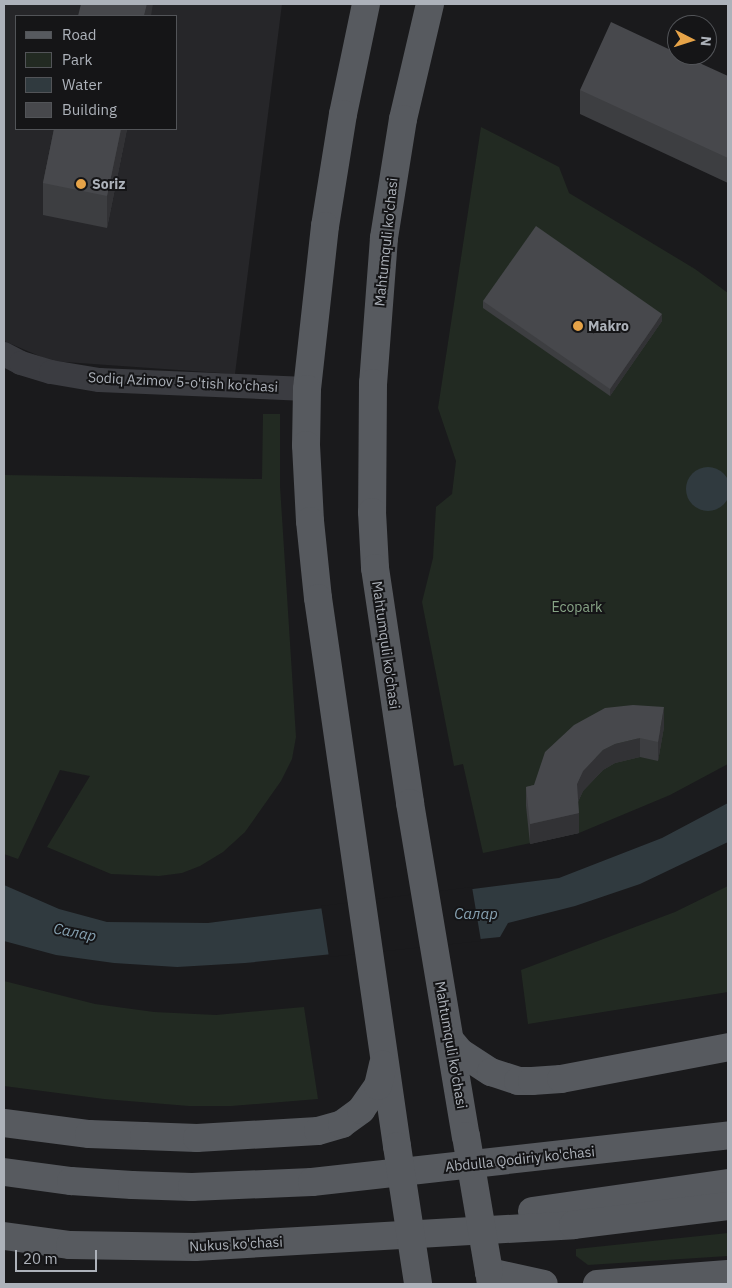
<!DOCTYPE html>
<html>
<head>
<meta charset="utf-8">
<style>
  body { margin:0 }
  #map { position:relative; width:732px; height:1288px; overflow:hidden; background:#1a1a1c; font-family:"IBM Plex Sans",sans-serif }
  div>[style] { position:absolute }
  .built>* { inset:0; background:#262629 }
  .green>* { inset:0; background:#222a22 }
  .water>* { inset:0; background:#303a3f }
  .round { border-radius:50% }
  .pier>* { inset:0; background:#1a1a1c }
  .street>* { height:24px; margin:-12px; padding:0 12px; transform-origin:12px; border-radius:12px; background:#3b3c41 }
  .primary>* { height:28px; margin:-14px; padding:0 14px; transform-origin:14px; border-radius:14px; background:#575a5f }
  .primary-bridge>* { height:28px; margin:-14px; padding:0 14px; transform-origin:14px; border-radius:14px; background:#575a5f }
  .wall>* { inset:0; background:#3d3e41 }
  .shaded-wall>* { inset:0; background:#323235 }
  .building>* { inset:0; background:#47484c }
  .dots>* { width:14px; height:14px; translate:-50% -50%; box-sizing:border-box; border:2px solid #151517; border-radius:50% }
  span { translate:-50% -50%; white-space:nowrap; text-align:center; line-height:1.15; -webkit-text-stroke:4px #151517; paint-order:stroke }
  .poi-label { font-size:14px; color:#adb2ba; font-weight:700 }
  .left { translate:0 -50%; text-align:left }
  .street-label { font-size:14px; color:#adb2ba }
  .park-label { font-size:14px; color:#87a486 }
  .water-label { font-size:15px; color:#87a2b2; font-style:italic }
  .frame { position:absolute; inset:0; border:5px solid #adb2ba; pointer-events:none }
  .legend { position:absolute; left:15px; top:15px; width:162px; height:115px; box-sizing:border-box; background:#151517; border:1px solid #525458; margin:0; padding:6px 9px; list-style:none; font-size:15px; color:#adb2ba }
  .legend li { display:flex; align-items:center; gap:10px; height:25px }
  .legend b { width:25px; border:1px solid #525458 }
  .north { position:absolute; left:667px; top:15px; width:50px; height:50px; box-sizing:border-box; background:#151517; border:1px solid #525458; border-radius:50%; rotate:95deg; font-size:14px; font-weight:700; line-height:20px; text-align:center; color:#adb2ba }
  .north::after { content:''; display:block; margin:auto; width:18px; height:22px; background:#e6a348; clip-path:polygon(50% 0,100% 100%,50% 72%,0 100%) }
  .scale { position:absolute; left:15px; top:1250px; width:82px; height:22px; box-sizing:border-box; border:2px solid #adb2ba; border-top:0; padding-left:6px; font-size:15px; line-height:18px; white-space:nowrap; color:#adb2ba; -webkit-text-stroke:4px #151517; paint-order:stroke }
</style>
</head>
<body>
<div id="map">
  <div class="built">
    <div style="clip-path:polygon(evenodd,4px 4px,282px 4px,235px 374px,51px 361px,4px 341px,4px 4px,16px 16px,176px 16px,176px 129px,16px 129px,16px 16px)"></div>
  </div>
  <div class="green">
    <div style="clip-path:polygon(481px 127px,559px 167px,569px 193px,695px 269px,728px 293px,728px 764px,670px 795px,579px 833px,483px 853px,463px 764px,454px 766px,422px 602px,433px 558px,436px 507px,452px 494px,456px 461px,438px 408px)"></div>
    <div style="clip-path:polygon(263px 414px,280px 414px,280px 486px,296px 737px,292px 759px,281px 781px,245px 832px,223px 852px,200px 866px,182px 873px,159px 876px,111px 874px,47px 847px,90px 776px,60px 770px,18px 859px,4px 854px,4px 475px,262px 479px)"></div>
    <div style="clip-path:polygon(728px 886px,728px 992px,528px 1024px,521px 970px,675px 912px)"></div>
    <div style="clip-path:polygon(4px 981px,95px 1004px,154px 1012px,216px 1015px,304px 1007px,318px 1099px,231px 1106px,189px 1106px,104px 1099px,4px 1086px)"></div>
    <div style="clip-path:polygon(728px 1233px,728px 1256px,588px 1265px,576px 1256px,576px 1249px)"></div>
  </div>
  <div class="water">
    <div class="round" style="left:686px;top:467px;width:44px;height:44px"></div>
    <div style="clip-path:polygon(728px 803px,728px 842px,640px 884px,575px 906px,508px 923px,500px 937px,245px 963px,177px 967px,114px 963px,56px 955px,4px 941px,4px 885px,59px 909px,107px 922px,208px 923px,559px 878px,662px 838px)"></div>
  </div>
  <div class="pier">
    <div style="clip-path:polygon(472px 887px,481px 941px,329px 957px,321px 906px)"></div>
  </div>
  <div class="street">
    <div style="left:4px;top:354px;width:19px;rotate:28deg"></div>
    <div style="left:21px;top:363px;width:31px;rotate:17deg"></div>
    <div style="left:51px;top:372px;width:49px;rotate:9.5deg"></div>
    <div style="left:99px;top:380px;width:208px;rotate:2.5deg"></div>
  </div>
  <div class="primary">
    <div style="left:366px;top:4px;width:112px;rotate:101.8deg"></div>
    <div style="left:343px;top:114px;width:113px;rotate:99.1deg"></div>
    <div style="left:325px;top:226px;width:164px;rotate:96.3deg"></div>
    <div style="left:307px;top:389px;width:56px;rotate:91deg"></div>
    <div style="left:306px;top:445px;width:76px;rotate:87deg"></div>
    <div style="left:310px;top:521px;width:77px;rotate:84.1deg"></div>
    <div style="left:318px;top:598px;width:554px;rotate:81.8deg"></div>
    <div style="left:430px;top:4px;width:118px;rotate:103.2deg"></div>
    <div style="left:403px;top:119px;width:121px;rotate:99.1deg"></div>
    <div style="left:384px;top:238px;width:145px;rotate:94.3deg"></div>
    <div style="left:373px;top:383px;width:129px;rotate:90.4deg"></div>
    <div style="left:372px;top:512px;width:56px;rotate:86.9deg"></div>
    <div style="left:375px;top:568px;width:238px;rotate:81.5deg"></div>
    <div style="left:410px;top:803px;width:338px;rotate:80.5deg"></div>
    <div style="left:450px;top:1040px;width:16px;rotate:50deg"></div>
    <div style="left:460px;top:1052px;width:37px;rotate:33deg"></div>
    <div style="left:491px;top:1072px;width:28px;rotate:18deg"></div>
    <div style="left:518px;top:1081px;width:14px"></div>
    <div style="left:532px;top:1081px;width:29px;rotate:-4deg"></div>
    <div style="left:561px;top:1079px;width:170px;rotate:-10.8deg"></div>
    <div style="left:4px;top:1123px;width:86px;rotate:7.4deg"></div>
    <div style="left:89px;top:1134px;width:55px;rotate:2.1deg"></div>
    <div style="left:144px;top:1136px;width:53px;rotate:2.2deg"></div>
    <div style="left:197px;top:1138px;width:121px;rotate:-3.3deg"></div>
    <div style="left:318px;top:1131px;width:25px;rotate:-16deg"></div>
    <div style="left:342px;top:1124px;width:24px;rotate:-36deg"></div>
    <div style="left:361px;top:1110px;width:29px;rotate:-55deg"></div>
    <div style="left:378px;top:1086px;width:22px;rotate:-77deg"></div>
    <div style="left:4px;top:1172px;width:68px;rotate:7.7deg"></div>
    <div style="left:71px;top:1181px;width:61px;rotate:3.8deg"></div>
    <div style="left:132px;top:1185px;width:60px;rotate:1.9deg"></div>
    <div style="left:192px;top:1187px;width:120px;rotate:-2.4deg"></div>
    <div style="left:312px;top:1182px;width:419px;rotate:-6.4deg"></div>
    <div style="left:532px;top:1211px;width:198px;rotate:-8.1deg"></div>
    <div style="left:4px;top:1236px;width:67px;rotate:7.8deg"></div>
    <div style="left:70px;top:1245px;width:125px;rotate:0.9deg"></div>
    <div style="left:195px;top:1247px;width:379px;rotate:-3.3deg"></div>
    <div style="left:573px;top:1225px;width:156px;rotate:-7deg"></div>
    <div style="left:491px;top:1284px;width:12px;rotate:-99deg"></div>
    <div style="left:489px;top:1272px;width:56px;rotate:12.3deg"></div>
    <div style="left:597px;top:1284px;width:131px;rotate:-4.4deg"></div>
  </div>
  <div class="primary-bridge">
    <div style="left:466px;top:1136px;width:138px;rotate:80.4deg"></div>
    <div style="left:397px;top:1146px;width:139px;rotate:81.3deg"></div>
  </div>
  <div class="wall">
    <div style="clip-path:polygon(728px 76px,728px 183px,580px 114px,580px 90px)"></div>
    <div style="clip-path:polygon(54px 129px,127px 129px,107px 228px,43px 215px,43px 183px)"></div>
    <div style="clip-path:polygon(483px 301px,662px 321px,610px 396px,483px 308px)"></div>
    <div style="clip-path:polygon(664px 727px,658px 761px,640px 757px,615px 763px,603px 770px,583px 791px,578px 802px,579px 833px,530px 844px,526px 806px,526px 787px,534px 785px)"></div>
  </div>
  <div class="shaded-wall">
    <div style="clip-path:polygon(147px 4px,153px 4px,151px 16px,144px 16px)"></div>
    <div style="clip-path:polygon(121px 129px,127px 129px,107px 228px,107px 196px)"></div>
    <div style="clip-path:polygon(662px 314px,662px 321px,610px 396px,610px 389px)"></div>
    <div style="clip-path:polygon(664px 707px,664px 727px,658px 761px,658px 742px)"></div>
    <div style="clip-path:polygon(640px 738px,640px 757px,615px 763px,603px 770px,583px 791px,577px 804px,577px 784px,583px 771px,603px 750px,615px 744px)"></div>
    <div style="clip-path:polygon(579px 813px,579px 833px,530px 844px,530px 824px)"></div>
  </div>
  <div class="building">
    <div style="clip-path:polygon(81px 4px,147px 4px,144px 16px,78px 16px)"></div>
    <div style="clip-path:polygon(611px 22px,677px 53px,677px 55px,682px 55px,728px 76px,728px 158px,580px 90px)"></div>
    <div style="clip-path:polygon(54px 129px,121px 129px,107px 196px,43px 183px)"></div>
    <div style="clip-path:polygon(536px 226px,662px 314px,610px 389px,483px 301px)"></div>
    <div style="clip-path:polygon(633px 705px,664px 707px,658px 742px,640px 738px,615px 744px,603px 750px,583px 771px,577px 784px,579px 813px,530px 824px,526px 787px,534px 785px,545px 752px,574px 725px,605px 708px)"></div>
  </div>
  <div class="dots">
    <div style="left:81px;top:184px;background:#e6a348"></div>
    <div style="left:578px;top:326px;background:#e6a348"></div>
  </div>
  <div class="poi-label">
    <span class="left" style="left:92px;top:184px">Soriz</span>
    <span class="left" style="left:588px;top:326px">Makro</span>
  </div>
  <div class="street-label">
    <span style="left:386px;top:242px;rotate:-84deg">Mahtumquli ko'chasi</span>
    <span style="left:183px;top:382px;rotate:3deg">Sodiq Azimov 5-o'tish ko'chasi</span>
    <span style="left:386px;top:645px;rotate:82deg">Mahtumquli ko'chasi</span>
    <span style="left:451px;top:1045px;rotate:80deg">Mahtumquli ko'chasi</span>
    <span style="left:520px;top:1159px;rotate:-6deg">Abdulla Qodiriy ko'chasi</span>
    <span style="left:236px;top:1244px;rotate:-3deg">Nukus ko'chasi</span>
  </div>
  <div class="park-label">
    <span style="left:577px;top:607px">Ecopark</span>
  </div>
  <div class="water-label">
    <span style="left:476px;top:914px">Салар</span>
    <span style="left:75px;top:932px;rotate:11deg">Салар</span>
  </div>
  <div class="frame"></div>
  <ul class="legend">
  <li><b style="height:6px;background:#575a5f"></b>Road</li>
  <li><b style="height:14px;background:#222a22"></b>Park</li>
  <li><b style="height:14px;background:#303a3f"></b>Water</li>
  <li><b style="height:14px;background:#47484c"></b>Building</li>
  </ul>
  <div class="north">N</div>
  <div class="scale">20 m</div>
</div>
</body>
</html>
